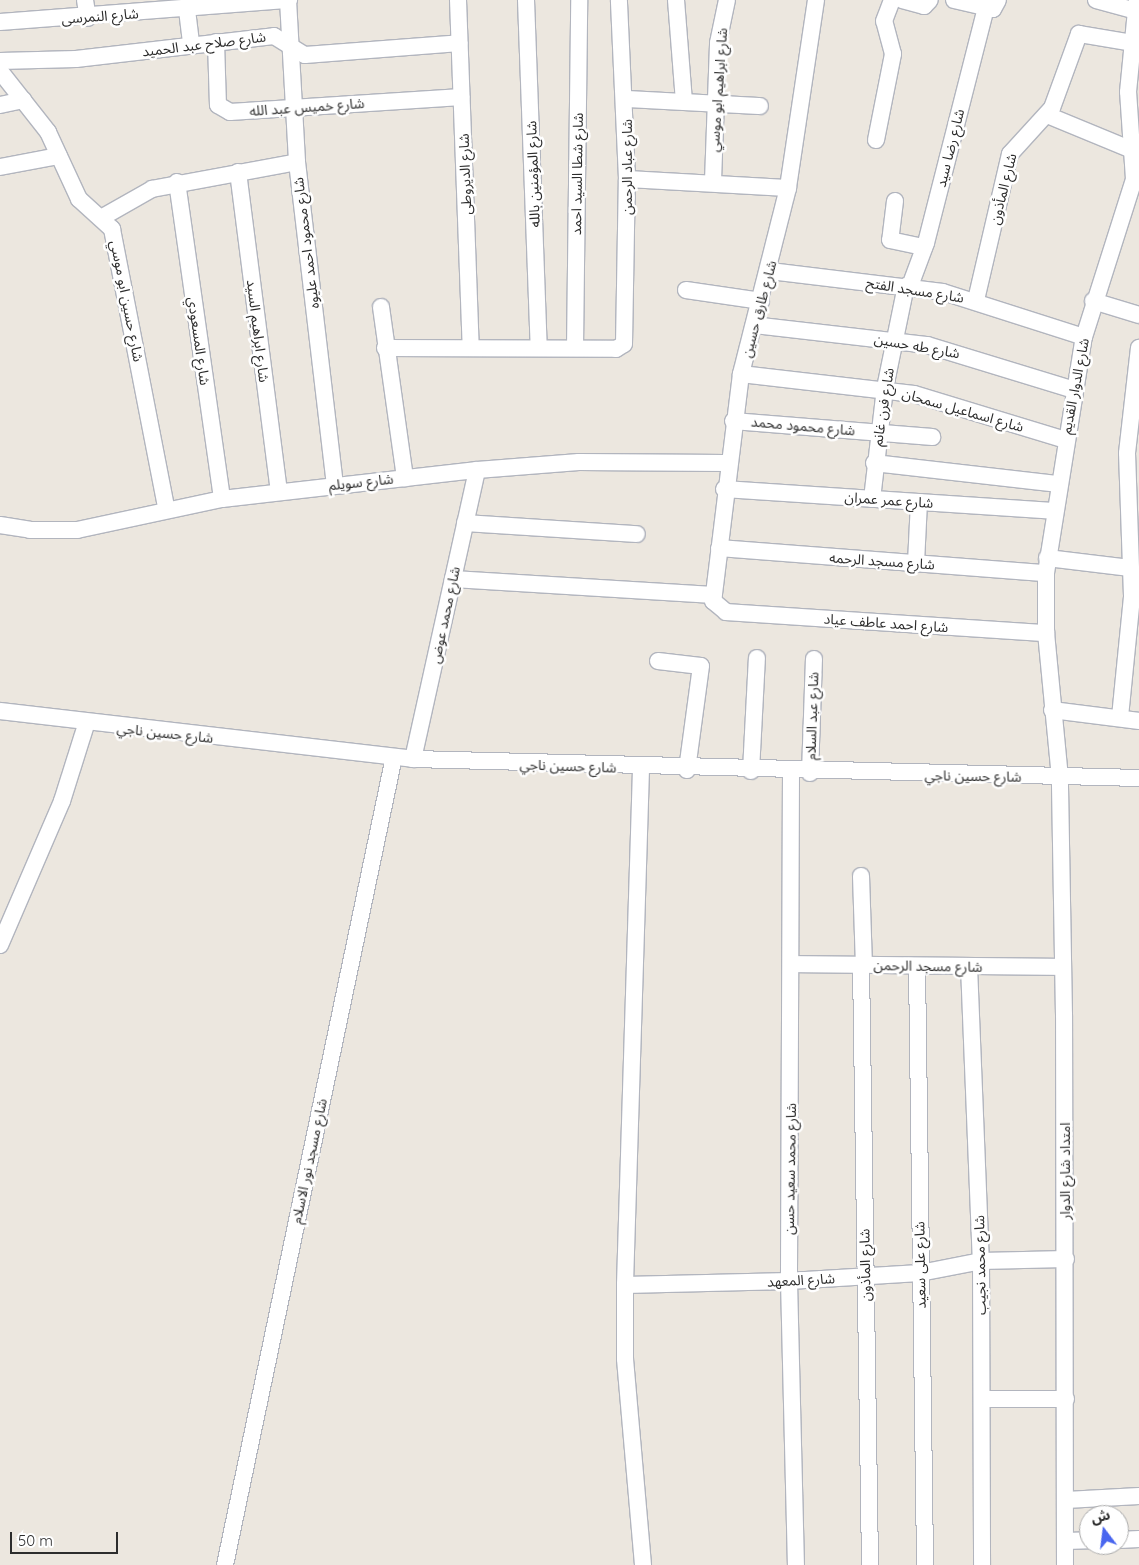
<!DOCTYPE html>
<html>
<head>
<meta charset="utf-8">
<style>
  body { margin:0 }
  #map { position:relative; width:1139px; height:1565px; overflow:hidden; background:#ece7df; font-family:Quicksand,"Noto Sans Arabic",sans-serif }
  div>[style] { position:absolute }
  .roads { filter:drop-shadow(1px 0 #b2b5be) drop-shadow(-1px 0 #b2b5be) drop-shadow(0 1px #b2b5be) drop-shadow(0 -1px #b2b5be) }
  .minor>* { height:16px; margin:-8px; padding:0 8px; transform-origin:8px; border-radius:8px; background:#fff }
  span { translate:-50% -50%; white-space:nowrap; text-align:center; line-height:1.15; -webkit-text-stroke:5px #fff; paint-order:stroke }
  .street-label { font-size:14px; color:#2c2c2c }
  .north { position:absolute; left:1079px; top:1505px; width:50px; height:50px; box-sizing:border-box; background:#fff; border:1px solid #ababab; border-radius:50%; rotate:345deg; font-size:14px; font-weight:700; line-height:20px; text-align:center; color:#2c2c2c }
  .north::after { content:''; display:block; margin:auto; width:18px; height:22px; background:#4966ef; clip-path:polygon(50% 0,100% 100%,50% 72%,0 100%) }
  .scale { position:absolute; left:10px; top:1532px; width:108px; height:22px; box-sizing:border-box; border:2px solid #2c2c2c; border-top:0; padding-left:6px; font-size:15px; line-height:18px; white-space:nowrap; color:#2c2c2c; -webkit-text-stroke:4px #fff; paint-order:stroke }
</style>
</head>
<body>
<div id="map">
  <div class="roads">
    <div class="minor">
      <div style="left:85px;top:0;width:18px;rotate:81deg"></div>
      <div style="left:288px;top:0;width:162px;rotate:86.8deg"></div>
      <div style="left:297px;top:162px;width:325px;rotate:83.3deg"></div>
      <div style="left:458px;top:0;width:347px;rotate:87.9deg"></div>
      <div style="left:526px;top:0;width:348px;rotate:87.9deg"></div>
      <div style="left:676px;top:0;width:102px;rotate:85.5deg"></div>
      <div style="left:816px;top:0;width:190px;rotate:98.5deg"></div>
      <div style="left:788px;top:188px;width:192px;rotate:104.2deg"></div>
      <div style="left:741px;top:374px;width:229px;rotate:97deg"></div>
      <div style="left:713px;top:601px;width:17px;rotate:40deg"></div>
      <div style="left:726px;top:612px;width:321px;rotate:3.8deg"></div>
      <div style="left:902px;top:0;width:23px;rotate:15deg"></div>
      <div style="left:924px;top:6px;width:8px;rotate:-45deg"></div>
      <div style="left:954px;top:0;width:40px;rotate:13deg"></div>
      <div style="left:993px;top:9px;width:10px;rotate:-61deg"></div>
      <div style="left:1096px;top:0;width:41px;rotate:15.4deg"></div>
      <div style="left:187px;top:10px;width:35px;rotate:83deg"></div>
      <div style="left:0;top:22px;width:290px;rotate:-4.4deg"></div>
      <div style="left:216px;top:42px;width:63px;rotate:88.2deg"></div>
      <div style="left:218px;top:105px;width:14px;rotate:30deg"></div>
      <div style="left:230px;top:112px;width:232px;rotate:-3.7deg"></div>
      <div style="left:0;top:61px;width:76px;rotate:-1.5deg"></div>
      <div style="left:76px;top:59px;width:199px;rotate:-6.6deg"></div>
      <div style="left:274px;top:36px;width:36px;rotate:32deg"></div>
      <div style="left:305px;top:55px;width:155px;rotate:-4.4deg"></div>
      <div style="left:0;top:71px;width:78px;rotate:51.8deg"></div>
      <div style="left:48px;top:132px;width:74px;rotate:65.2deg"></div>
      <div style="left:79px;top:199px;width:45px;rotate:42.3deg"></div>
      <div style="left:112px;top:229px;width:284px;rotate:79deg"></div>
      <div style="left:626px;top:99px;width:134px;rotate:3deg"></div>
      <div style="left:0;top:105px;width:24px;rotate:-12deg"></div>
      <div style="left:1047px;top:115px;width:100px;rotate:22.4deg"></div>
      <div style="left:876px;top:140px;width:88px;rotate:-78.8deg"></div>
      <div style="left:893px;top:54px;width:34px;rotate:-105deg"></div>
      <div style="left:884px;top:21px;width:22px;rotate:-69deg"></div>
      <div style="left:0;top:167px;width:60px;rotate:-10.6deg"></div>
      <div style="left:238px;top:172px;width:322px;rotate:82.7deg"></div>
      <div style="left:627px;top:179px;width:161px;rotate:3.2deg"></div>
      <div style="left:713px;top:181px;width:138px;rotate:-87.9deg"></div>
      <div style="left:718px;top:43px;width:44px;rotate:-78.2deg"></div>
      <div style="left:177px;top:182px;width:320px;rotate:81.9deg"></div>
      <div style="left:895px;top:201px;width:39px;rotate:97deg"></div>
      <div style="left:890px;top:240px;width:35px;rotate:12deg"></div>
      <div style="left:101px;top:218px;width:59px;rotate:-29.6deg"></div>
      <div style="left:152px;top:189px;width:147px;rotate:-10.5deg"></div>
      <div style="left:770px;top:271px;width:174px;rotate:6.9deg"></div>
      <div style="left:943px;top:292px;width:148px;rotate:17.7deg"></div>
      <div style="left:910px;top:286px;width:46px;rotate:-69.6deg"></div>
      <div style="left:926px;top:243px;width:243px;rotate:-75.7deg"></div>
      <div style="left:686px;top:290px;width:76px;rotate:8.3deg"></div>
      <div style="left:976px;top:300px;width:150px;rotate:-76.9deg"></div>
      <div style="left:1010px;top:154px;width:62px;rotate:-47.6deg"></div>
      <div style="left:1052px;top:108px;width:79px;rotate:-70deg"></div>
      <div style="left:1079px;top:34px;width:55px;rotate:9.5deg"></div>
      <div style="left:1093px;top:301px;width:48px;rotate:16.9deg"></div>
      <div style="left:381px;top:307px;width:173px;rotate:82deg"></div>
      <div style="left:754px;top:325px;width:174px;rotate:6.6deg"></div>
      <div style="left:927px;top:345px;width:154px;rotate:17deg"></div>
      <div style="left:385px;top:348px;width:231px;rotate:0.2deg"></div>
      <div style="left:616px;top:349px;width:9px;rotate:-32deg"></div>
      <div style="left:624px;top:344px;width:165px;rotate:-89deg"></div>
      <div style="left:627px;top:179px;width:179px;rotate:-92.6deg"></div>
      <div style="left:575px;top:348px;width:348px;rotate:-89.3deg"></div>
      <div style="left:741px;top:374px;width:174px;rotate:6.6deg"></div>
      <div style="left:914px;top:394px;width:158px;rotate:16.9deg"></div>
      <div style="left:733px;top:421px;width:200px;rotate:4.6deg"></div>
      <div style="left:874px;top:463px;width:184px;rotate:6.5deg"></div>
      <div style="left:724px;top:489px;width:330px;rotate:3.8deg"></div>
      <div style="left:872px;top:499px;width:112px;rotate:-83.3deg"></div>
      <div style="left:885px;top:388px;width:104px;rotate:-78.4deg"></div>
      <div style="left:465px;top:523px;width:172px;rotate:3.7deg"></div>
      <div style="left:0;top:525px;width:30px;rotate:9deg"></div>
      <div style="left:30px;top:530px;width:47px"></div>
      <div style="left:77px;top:530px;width:148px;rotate:-12.1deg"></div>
      <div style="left:222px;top:499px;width:257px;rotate:-6.5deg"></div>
      <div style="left:477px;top:470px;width:102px;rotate:-4.5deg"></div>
      <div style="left:579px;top:462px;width:148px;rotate:0.4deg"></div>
      <div style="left:719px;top:548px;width:328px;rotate:4.4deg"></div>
      <div style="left:1047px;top:558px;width:84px;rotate:6.9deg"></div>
      <div style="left:916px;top:563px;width:61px;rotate:-87.2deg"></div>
      <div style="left:453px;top:579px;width:261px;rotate:3.5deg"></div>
      <div style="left:658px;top:661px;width:43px;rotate:6.6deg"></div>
      <div style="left:701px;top:666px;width:105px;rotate:97.7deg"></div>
      <div style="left:1052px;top:710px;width:88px;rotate:7.2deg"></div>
      <div style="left:0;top:711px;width:416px;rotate:6.6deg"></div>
      <div style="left:413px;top:759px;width:726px;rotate:1.5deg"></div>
      <div style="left:1120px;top:717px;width:122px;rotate:-84.3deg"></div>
      <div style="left:1132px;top:596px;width:143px;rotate:-92deg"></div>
      <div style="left:1127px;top:453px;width:106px;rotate:-83.5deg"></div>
      <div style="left:413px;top:759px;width:296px;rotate:-77.5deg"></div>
      <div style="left:641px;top:769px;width:516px;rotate:91.78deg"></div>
      <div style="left:625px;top:1285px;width:74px;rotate:90deg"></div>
      <div style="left:625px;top:1359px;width:207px;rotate:85deg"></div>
      <div style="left:751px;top:771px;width:113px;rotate:-87deg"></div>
      <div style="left:791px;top:772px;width:509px;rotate:90.23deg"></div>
      <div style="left:789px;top:1281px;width:284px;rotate:88.6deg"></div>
      <div style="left:810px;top:773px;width:114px;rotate:-88deg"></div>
      <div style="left:861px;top:876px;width:89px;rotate:88.1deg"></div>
      <div style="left:0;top:945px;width:157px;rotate:-66.7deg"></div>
      <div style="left:62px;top:801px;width:80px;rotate:-72.5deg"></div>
      <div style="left:793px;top:964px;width:269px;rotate:0.6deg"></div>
      <div style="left:861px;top:965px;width:600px;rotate:89.14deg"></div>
      <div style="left:917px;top:966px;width:599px;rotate:89.23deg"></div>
      <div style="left:969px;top:966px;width:295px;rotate:87.7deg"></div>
      <div style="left:981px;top:1261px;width:304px;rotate:89.8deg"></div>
      <div style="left:625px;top:1285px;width:164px;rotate:-1.4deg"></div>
      <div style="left:789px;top:1281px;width:131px;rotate:-3.5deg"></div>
      <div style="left:920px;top:1273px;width:62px;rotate:-11.1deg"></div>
      <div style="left:981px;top:1261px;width:85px;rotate:-1.3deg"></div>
      <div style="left:982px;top:1399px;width:84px"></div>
      <div style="left:1066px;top:1500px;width:73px;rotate:-3.1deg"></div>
      <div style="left:1119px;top:1540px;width:20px;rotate:-3deg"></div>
      <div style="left:1066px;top:1541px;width:23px;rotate:-2deg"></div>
      <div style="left:225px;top:1565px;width:825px;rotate:-78.19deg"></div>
      <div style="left:1065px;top:1565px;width:550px;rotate:-90.1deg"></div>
      <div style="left:1064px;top:1015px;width:237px;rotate:-91deg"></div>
      <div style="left:1060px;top:778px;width:146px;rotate:-95.5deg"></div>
      <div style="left:1046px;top:633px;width:60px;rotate:-90deg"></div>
      <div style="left:1046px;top:573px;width:239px;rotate:-80.9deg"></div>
      <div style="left:1084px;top:337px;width:166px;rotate:-72.4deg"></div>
      <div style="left:1134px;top:179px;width:87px;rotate:-93.9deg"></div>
      <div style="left:1128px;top:92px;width:92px;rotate:-84.4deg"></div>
    </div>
  </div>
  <div class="street-label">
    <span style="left:100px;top:16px;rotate:-4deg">شارع النمرسى</span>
    <span style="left:204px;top:44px;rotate:-7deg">شارع صلاح عبد الحميد</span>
    <span style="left:718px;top:90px;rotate:-86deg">شارع ابراهيم ابو موسي</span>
    <span style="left:307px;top:107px;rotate:-4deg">شارع خميس عبد الله</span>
    <span style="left:950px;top:148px;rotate:-76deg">شارع رضا سيد</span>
    <span style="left:627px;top:167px;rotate:-90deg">شارع عباد الرحمن</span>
    <span style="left:465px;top:174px;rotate:-92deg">شارع الديروطى</span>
    <span style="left:533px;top:174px;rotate:-92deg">شارع المؤمنين بالله</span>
    <span style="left:577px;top:174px;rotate:-89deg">شارع شطا السيد احمد</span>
    <span style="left:1003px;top:189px;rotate:-76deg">شارع المأذون</span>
    <span style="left:306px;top:243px;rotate:-97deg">شارع محمود احمد عليوه</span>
    <span style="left:915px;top:290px;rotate:9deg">شارع مسجد الفتح</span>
    <span style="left:127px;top:301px;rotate:79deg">شارع حسين ابو موسي</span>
    <span style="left:759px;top:309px;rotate:-75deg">شارع طارق حسين</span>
    <span style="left:258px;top:331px;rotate:83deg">شارع ابراهيم السيد</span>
    <span style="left:199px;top:341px;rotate:82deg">شارع المسعودي</span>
    <span style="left:917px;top:346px;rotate:10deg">شارع طه حسين</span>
    <span style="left:1075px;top:386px;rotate:-79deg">شارع الدوار القديم</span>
    <span style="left:883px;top:407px;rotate:-81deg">شارع فرن غانم</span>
    <span style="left:963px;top:410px;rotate:16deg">شارع اسماعيل سمحان</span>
    <span style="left:803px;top:426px;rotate:5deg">شارع محمود محمد</span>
    <span style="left:361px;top:482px;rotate:-6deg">شارع سويلم</span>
    <span style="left:889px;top:500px;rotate:4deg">شارع عمر عمران</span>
    <span style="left:882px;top:561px;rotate:4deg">شارع مسجد الرحمه</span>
    <span style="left:445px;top:615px;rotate:-78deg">شارع محمد عوض</span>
    <span style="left:886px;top:623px;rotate:4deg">شارع احمد عاطف عياد</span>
    <span style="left:812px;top:716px;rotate:-88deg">شارع عبد السلام</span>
    <span style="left:165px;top:733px;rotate:6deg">شارع حسين ناجي</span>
    <span style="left:568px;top:766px;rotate:2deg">شارع حسين ناجي</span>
    <span style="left:973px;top:776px;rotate:1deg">شارع حسين ناجي</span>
    <span style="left:928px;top:966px;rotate:1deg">شارع مسجد الرحمن</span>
    <span style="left:309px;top:1161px;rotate:-78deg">شارع مسجد نور الاسلام</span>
    <span style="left:790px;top:1169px;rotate:-89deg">شارع محمد سعيد حسن</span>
    <span style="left:1065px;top:1171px;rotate:-90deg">امتداد شارع الدوار</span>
    <span style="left:865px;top:1265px;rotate:-91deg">شارع المأذون</span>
    <span style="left:920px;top:1265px;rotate:-91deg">شارع على سعيد</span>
    <span style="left:980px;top:1265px;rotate:-91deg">شارع محمد نجيب</span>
    <span style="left:801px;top:1280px;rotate:-3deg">شارع المعهد</span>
  </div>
  <div class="north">ش</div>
  <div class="scale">50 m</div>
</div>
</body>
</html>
